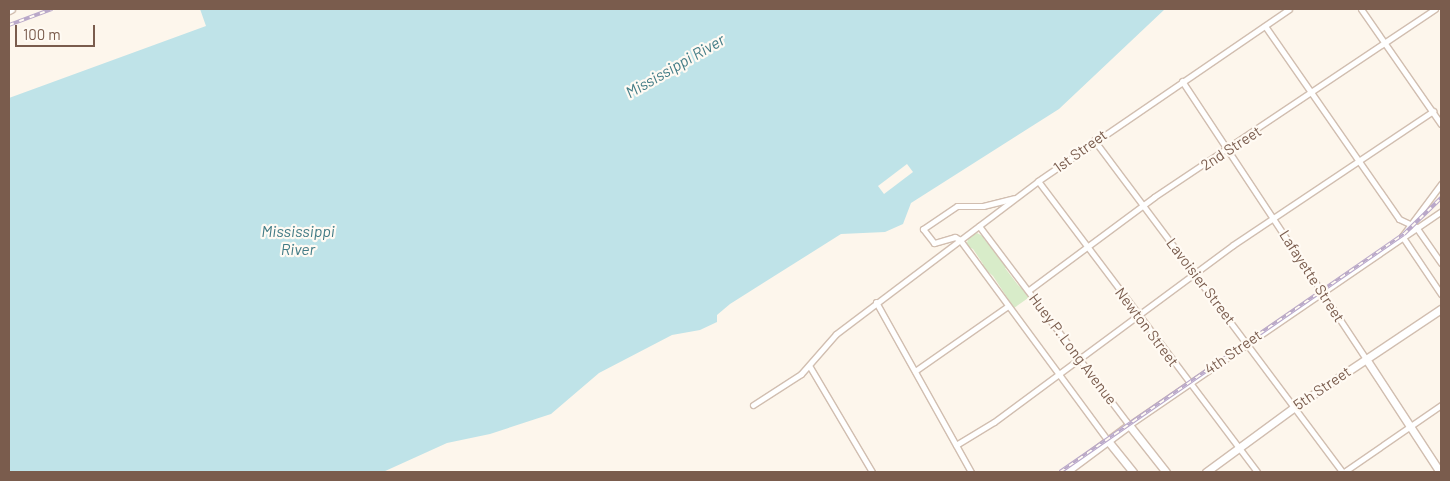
<!DOCTYPE html>
<html>
<head>
<meta charset="utf-8">
<style>
  body { margin:0 }
  #map { position:relative; width:1450px; height:481px; overflow:hidden; background:#fdf6ec; font-family:Barlow,sans-serif }
  div>[style] { position:absolute }
  .green>* { inset:0; background:#d8ecc9 }
  .water>* { inset:0; background:#bfe3e8 }
  .pier>* { inset:0; background:#fdf6ec }
  .roads { filter:drop-shadow(1px 0 #d1beb0) drop-shadow(-1px 0 #d1beb0) drop-shadow(0 1px #d1beb0) drop-shadow(0 -1px #d1beb0) }
  .street>* { height:5px; margin:-2.5px; padding:0 2.5px; transform-origin:2.5px; border-radius:2.5px; background:#fff }
  .secondary>* { height:7px; margin:-3.5px; padding:0 3.5px; transform-origin:3.5px; border-radius:3.5px; background:#fff }
  .rail>* { height:4px; margin-top:-2px; transform-origin:0; background:repeating-linear-gradient(90deg,#fffaf3 0 5.5px,#b9a8c9 0 11px); box-sizing:border-box; border-block:1px solid #b9a8c9 }
  span { translate:-50% -50%; white-space:nowrap; text-align:center; line-height:1.15; -webkit-text-stroke:4.5px #fffaf3; paint-order:stroke }
  .street-label { font-size:15px; color:#7a5c4d }
  .water-label { font-size:16px; color:#437c86; font-style:italic }
  .frame { position:absolute; inset:0; border:10px solid #7a5c4d; pointer-events:none }
  .scale { position:absolute; left:15px; top:25px; width:80px; height:22px; box-sizing:border-box; border:2px solid #7a5c4d; border-top:0; padding-left:6px; font-size:15px; line-height:18px; white-space:nowrap; color:#7a5c4d; -webkit-text-stroke:4px #fffaf3; paint-order:stroke }
</style>
</head>
<body>
<div id="map">
  <div class="green">
    <div style="clip-path:polygon(977px 233px,988px 239px,984px 239px,1010px 269px,1005px 268px,1018px 285px,1031px 296px,1014px 308px,993px 276px,979px 264px,983px 264px,973px 249px,966px 246px,969px 236px)"></div>
  </div>
  <div class="water">
    <div style="clip-path:polygon(200px 9px,1165px 9px,1059px 109px,911px 203px,903px 224px,885px 232px,841px 234px,730px 304px,717px 315px,717px 322px,700px 330px,672px 335px,599px 373px,551px 414px,490px 434px,447px 443px,383px 472px,9px 472px,9px 98px,206px 26px)"></div>
  </div>
  <div class="pier">
    <div style="clip-path:polygon(907px 164px,913px 172px,884px 194px,878px 186px)"></div>
  </div>
  <div class="roads">
    <div class="street">
      <div style="left:1361px;top:9px;width:140px;rotate:55.2deg"></div>
      <div style="left:1265px;top:26px;width:235px;rotate:55.2deg"></div>
      <div style="left:1399px;top:219px;width:19px;rotate:25deg"></div>
      <div style="left:1416px;top:227px;width:44px;rotate:55.2deg"></div>
      <div style="left:1182px;top:81px;width:333px;rotate:56.5deg"></div>
      <div style="left:1094px;top:140px;width:414px;rotate:53.2deg"></div>
      <div style="left:1038px;top:181px;width:364px;rotate:53deg"></div>
      <div style="left:979px;top:226px;width:249px;rotate:53deg"></div>
      <div style="left:1129px;top:425px;width:378px;rotate:-34.4deg"></div>
      <div style="left:1403px;top:235px;width:64px;rotate:-53.3deg"></div>
      <div style="left:1402px;top:236px;width:70px;rotate:56.1deg"></div>
      <div style="left:960px;top:240px;width:250px;rotate:53.6deg"></div>
      <div style="left:960px;top:240px;width:6px;rotate:-149deg"></div>
      <div style="left:955px;top:237px;width:22px;rotate:164deg"></div>
      <div style="left:934px;top:243px;width:18px;rotate:-128deg"></div>
      <div style="left:923px;top:229px;width:41px;rotate:-34.1deg"></div>
      <div style="left:957px;top:206px;width:26px"></div>
      <div style="left:983px;top:206px;width:32px;rotate:-14deg"></div>
      <div style="left:1029px;top:290px;width:156px;rotate:-36.6deg"></div>
      <div style="left:1154px;top:197px;width:338px;rotate:-33.8deg"></div>
      <div style="left:876px;top:302px;width:195px;rotate:60.8deg"></div>
      <div style="left:810px;top:367px;width:122px;rotate:59.4deg"></div>
      <div style="left:915px;top:371px;width:113px;rotate:-35deg"></div>
      <div style="left:753px;top:405px;width:57px;rotate:-32.9deg"></div>
      <div style="left:801px;top:374px;width:53px;rotate:-48.8deg"></div>
      <div style="left:836px;top:334px;width:253px;rotate:-37.1deg"></div>
      <div style="left:1038px;top:181px;width:304px;rotate:-34.4deg"></div>
      <div style="left:956px;top:445px;width:44px;rotate:-31.2deg"></div>
      <div style="left:994px;top:422px;width:297px;rotate:-36.5deg"></div>
      <div style="left:1233px;top:245px;width:241px;rotate:-33.8deg"></div>
      <div style="left:1344px;top:472px;width:118px;rotate:-34.6deg"></div>
    </div>
    <div class="secondary">
      <div style="left:9px;top:10px;width:2px;rotate:-27deg"></div>
      <div style="left:1366px;top:359px;width:135px;rotate:56.8deg"></div>
      <div style="left:1108px;top:441px;width:40px;rotate:51deg"></div>
      <div style="left:1066px;top:472px;width:79px;rotate:-36.7deg"></div>
      <div style="left:1129px;top:425px;width:60px;rotate:51.8deg"></div>
      <div style="left:1206px;top:472px;width:108px;rotate:-36.3deg"></div>
      <div style="left:1293px;top:408px;width:178px;rotate:-33.8deg"></div>
    </div>
  </div>
  <div class="rail">
    <div style="left:9px;top:25px;width:46px;rotate:-20.4deg"></div>
    <div style="left:1060px;top:472px;width:418px;rotate:-34.7deg"></div>
    <div style="left:1404px;top:234px;width:52px;rotate:-44.2deg"></div>
  </div>
  <div class="street-label">
    <span style="left:1231px;top:148px;rotate:-33deg">2nd Street</span>
    <span style="left:1080px;top:151px;rotate:-36deg">1st Street</span>
    <span style="left:1312px;top:276px;rotate:57deg">Lafayette Street</span>
    <span style="left:1201px;top:281px;rotate:53deg">Lavoisier Street</span>
    <span style="left:1147px;top:327px;rotate:53deg">Newton Street</span>
    <span style="left:1073px;top:349px;rotate:53deg">Huey P. Long Avenue</span>
    <span style="left:1233px;top:352px;rotate:-35deg">4th Street</span>
    <span style="left:1322px;top:388px;rotate:-34deg">5th Street</span>
  </div>
  <div class="water-label">
    <span style="left:675px;top:66px;rotate:-30deg">Mississippi River</span>
    <span style="left:298px;top:240px">Mississippi<br>River</span>
  </div>
  <div class="frame"></div>
  <div class="scale">100 m</div>
</div>
</body>
</html>
